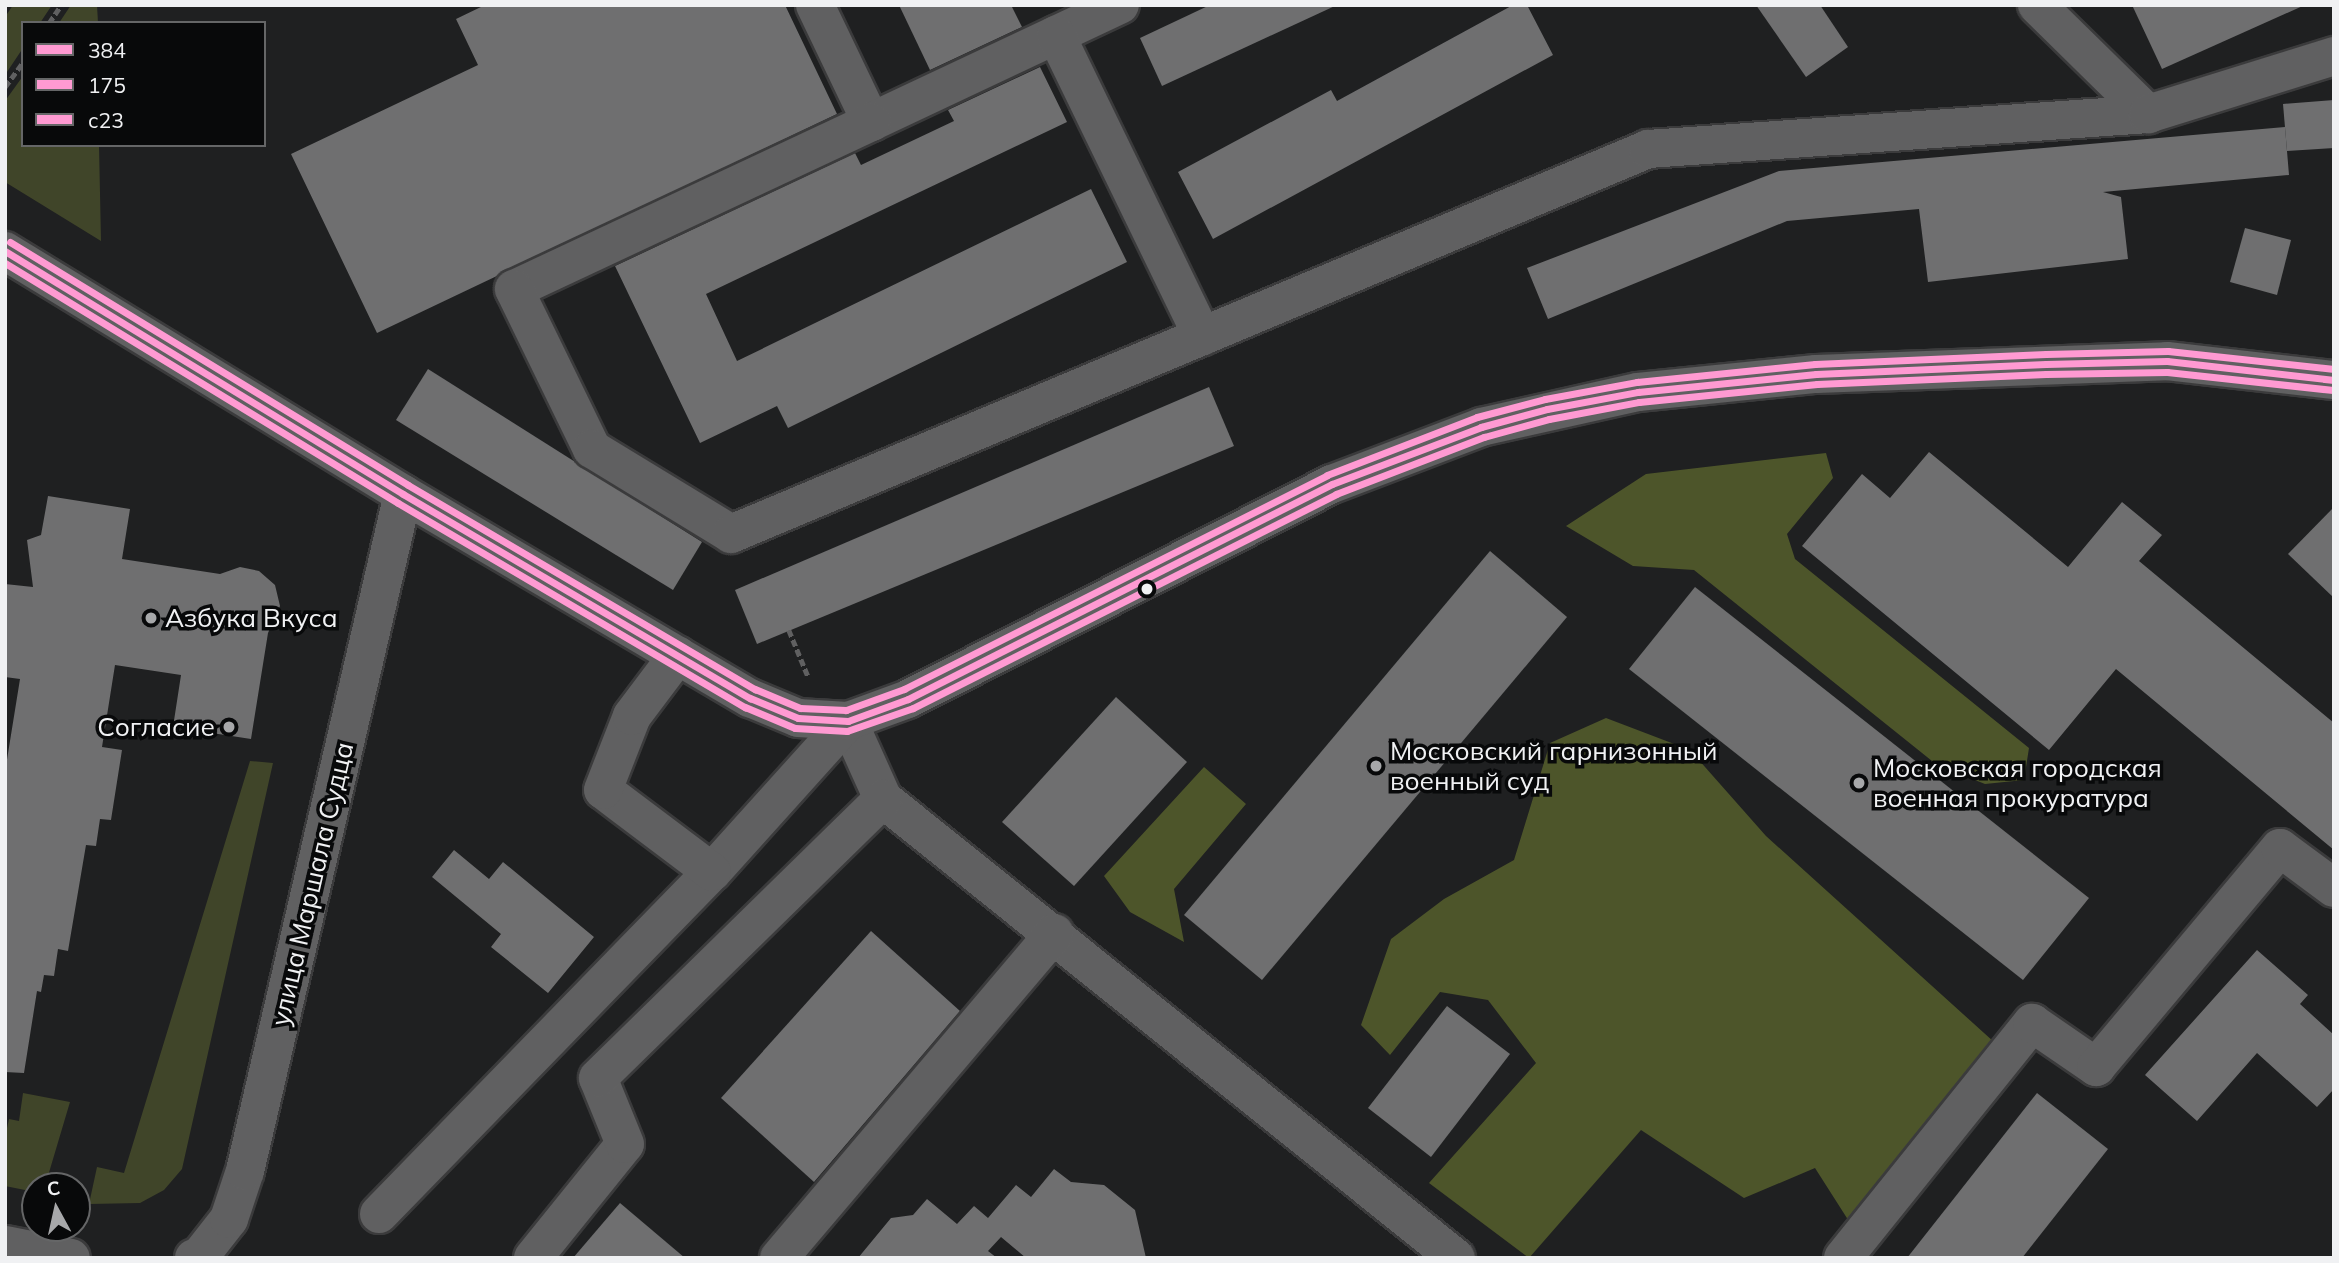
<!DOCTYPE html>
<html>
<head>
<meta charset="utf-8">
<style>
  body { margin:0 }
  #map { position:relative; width:2339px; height:1263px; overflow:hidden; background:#1f2021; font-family:Mulish,sans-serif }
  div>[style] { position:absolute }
  .green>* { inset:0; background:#404529 }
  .forest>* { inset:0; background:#4d552a }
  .building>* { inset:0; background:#6f6f70 }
  .path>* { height:4.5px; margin-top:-2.25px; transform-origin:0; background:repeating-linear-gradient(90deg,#606061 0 7px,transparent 0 10.5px) }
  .roads { filter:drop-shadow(2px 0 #3b3b3c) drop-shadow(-2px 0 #3b3b3c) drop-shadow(0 2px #3b3b3c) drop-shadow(0 -2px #3b3b3c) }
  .minor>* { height:38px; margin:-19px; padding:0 19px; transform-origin:19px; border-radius:19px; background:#606061 }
  .bus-1>* { height:7px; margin:-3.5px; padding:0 3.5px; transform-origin:3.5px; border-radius:3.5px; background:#ff9ad2 }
  .bus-2>* { height:7px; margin:-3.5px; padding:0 3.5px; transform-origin:3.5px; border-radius:3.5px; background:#ff9ad2 }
  .bus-3>* { height:7px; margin:-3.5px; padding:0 3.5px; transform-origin:3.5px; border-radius:3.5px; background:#ff9ad2 }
  .dots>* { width:19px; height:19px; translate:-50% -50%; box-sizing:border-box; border:4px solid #08090a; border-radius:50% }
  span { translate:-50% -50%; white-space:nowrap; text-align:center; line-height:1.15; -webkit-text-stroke:7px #08090a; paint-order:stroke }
  .poi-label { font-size:26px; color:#f0f1f3 }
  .left { translate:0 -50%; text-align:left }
  .right { translate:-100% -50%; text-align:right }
  .street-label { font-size:26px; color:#f0f1f3 }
  .frame { position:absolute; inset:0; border:7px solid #f0f1f3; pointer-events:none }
  .legend { position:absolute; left:21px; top:21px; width:245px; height:126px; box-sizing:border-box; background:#08090a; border:2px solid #656667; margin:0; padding:9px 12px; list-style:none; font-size:21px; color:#f0f1f3 }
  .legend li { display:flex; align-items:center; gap:14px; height:35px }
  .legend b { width:35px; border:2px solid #656667 }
  .north { position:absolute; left:21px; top:1172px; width:70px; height:70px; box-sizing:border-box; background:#08090a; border:2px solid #656667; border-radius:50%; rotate:352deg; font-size:19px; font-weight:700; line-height:28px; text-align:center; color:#f0f1f3 }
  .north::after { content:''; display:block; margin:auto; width:24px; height:32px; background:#a7a8aa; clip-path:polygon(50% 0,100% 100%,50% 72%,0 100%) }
</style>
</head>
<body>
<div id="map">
  <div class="green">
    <div style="clip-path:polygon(13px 5px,52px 5px,40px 23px,23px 23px,23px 48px,5px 75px,5px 17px)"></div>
    <div style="clip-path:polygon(71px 5px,97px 5px,98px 23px,59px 23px)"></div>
    <div style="clip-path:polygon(23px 76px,23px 145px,99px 145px,101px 241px,5px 182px,5px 101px)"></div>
    <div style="clip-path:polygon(250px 761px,273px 763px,182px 1169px,164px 1190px,140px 1203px,89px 1204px,97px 1167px,124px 1173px)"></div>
    <div style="clip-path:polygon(23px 1093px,70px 1102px,45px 1186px,35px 1186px,35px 1192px,5px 1186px,5px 1137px,9px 1119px,19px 1121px)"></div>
  </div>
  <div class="forest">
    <div style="clip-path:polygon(1826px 453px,1833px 478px,1787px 534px,1795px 559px,2029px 748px,2024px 780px,1985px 784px,1937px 765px,1694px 570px,1633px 566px,1566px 526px,1646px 474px)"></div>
    <div style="clip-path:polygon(1606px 718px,1690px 750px,1766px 836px,1994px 1042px,1852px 1226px,1815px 1168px,1744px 1198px,1641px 1130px,1529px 1258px,1429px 1183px,1536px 1063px,1488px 1000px,1440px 992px,1390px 1055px,1361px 1025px,1391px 939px,1444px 899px,1514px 860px,1550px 743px)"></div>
    <div style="clip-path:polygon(1204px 767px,1246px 804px,1174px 889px,1184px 942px,1130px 912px,1104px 876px)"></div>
  </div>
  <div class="building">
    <div style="clip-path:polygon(485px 5px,785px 5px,837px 114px,377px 333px,291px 154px,478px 65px,456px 19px)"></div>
    <div style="clip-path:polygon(899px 5px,1011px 5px,1022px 27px,930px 70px)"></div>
    <div style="clip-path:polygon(1210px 5px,1337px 5px,1162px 86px,1140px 38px)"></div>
    <div style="clip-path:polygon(1513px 5px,1527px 5px,1553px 55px,1213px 239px,1178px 172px,1331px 90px,1337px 101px)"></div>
    <div style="clip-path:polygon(1756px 5px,1820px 5px,1848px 47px,1806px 77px)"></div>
    <div style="clip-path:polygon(2132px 5px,2305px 5px,2162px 69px)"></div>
    <div style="clip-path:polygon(1040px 67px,1067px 122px,706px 294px,737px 361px,1091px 189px,1127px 262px,788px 428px,777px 406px,700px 443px,615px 266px,855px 153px,861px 165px,954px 121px,948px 110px)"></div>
    <div style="clip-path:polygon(2334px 100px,2334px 148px,2287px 151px,2283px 104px)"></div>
    <div style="clip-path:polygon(2285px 127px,2289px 175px,2103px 192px,2121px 197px,2128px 259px,1928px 282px,1919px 209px,1787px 221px,1548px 319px,1527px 268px,1779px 171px)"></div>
    <div style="clip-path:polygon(2245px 228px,2291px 240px,2277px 295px,2230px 282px)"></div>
    <div style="clip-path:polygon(428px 369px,702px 542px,673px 590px,396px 420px)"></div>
    <div style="clip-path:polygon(1209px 387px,1234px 446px,757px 644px,735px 590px)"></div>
    <div style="clip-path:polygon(1929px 452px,2068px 567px,2122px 502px,2162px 535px,2139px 561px,2334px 723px,2334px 850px,2116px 669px,2049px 750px,1802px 546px,1862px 474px,1890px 498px)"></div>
    <div style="clip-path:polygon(48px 496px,130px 509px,122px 559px,220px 574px,240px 567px,259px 571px,275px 585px,280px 606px,268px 633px,251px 739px,173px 727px,181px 675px,115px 665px,102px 747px,122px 750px,111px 820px,100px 819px,96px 846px,86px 845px,68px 951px,58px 949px,54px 976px,44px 975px,41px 992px,37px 991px,24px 1073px,5px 1072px,5px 772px,20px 679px,5px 677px,5px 584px,33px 587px,27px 540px,41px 535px)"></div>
    <div style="clip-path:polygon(2334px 507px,2334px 598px,2288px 554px)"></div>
    <div style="clip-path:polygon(1490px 551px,1567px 617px,1262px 980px,1184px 915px)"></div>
    <div style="clip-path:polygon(1695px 587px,2089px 898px,2023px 980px,1629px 669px)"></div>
    <div style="clip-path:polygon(1116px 697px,1187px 762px,1074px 886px,1002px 822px)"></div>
    <div style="clip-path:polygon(454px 850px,489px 879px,503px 862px,594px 937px,548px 993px,491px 947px,501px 934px,432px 877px)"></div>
    <div style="clip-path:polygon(871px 931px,960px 1011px,814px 1182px,721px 1098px)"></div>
    <div style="clip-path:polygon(2257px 950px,2308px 995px,2300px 1004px,2334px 1035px,2334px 1089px,2317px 1107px,2257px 1053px,2197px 1121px,2145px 1075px)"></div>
    <div style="clip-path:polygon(1447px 1006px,1510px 1054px,1431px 1157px,1368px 1108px)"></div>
    <div style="clip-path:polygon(2037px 1093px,2108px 1149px,2022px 1258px,1907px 1258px)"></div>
    <div style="clip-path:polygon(1054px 1169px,1071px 1182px,1104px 1185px,1135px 1210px,1146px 1258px,1026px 1258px,1001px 1237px,988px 1251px,997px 1258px,858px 1258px,891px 1218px,913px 1215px,927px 1199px,957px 1224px,974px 1206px,988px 1218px,1016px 1185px,1031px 1197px)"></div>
    <div style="clip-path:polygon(620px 1203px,685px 1258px,573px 1258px)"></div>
  </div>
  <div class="path">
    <div style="left:49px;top:23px;width:22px;rotate:-56deg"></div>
    <div style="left:5px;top:87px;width:31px;rotate:-54deg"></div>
    <div style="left:789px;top:630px;width:50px;rotate:67.6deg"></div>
  </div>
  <div class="roads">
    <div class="minor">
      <div style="left:815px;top:5px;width:130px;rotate:64.4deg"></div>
      <div style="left:871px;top:122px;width:275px;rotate:-25.2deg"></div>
      <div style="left:2037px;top:5px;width:156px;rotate:44.5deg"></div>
      <div style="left:1056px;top:35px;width:335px;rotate:64.1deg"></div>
      <div style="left:871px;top:122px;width:394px;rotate:154.9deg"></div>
      <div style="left:514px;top:289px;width:178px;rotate:64deg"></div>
      <div style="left:592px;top:449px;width:163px;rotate:31.4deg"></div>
      <div style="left:731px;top:534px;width:995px;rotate:-22.77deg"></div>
      <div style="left:1648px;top:149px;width:501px;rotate:-4deg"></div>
      <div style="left:2148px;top:114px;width:195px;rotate:-17.3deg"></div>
      <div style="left:5px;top:251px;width:466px;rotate:31.4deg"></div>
      <div style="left:403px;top:494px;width:403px;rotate:30.5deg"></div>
      <div style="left:750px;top:698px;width:52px;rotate:22.6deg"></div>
      <div style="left:798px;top:718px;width:50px;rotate:3.4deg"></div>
      <div style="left:848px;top:721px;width:85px;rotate:65.8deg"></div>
      <div style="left:883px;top:799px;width:734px;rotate:38.7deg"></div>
      <div style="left:712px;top:872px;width:203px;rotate:-48deg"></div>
      <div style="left:848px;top:721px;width:64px;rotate:-20.1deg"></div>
      <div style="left:908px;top:699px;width:475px;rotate:-26.9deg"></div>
      <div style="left:1332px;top:484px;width:160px;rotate:-20.9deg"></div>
      <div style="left:1481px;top:427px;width:161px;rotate:-12.6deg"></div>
      <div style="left:1638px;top:392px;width:179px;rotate:-5.8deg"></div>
      <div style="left:1816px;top:374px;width:351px;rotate:-2.1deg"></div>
      <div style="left:2167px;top:361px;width:168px;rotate:6.5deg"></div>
      <div style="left:379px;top:1214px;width:477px;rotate:-45.8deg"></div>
      <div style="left:712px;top:872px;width:136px;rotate:-143deg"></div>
      <div style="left:603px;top:790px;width:79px;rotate:-68.6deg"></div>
      <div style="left:632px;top:716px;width:76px;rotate:-53deg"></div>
      <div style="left:5px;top:1245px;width:67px;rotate:11.1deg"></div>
      <div style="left:194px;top:1258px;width:6px;rotate:-18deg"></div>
      <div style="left:200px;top:1256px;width:47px;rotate:-51.9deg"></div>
      <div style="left:229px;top:1219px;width:51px;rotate:-71.6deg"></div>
      <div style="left:245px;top:1171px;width:695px;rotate:-76.86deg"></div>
      <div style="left:533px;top:1258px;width:146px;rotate:-51.1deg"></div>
      <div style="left:625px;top:1144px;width:71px;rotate:-112.2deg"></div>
      <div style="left:598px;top:1078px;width:399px;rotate:-44.4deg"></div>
      <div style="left:779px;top:1258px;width:426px;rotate:-49.7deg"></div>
      <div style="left:1843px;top:1258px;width:302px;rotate:-51.2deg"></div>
      <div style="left:2032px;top:1023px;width:78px;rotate:34.5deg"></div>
      <div style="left:2096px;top:1067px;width:286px;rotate:-50deg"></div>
      <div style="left:2280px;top:848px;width:67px;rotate:36.5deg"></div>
    </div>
  </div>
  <div class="bus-1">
    <div style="left:5px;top:251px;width:466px;rotate:31.4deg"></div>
    <div style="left:403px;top:494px;width:403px;rotate:30.5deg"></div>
    <div style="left:750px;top:698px;width:52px;rotate:22.6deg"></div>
    <div style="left:798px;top:718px;width:50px;rotate:3.4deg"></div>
    <div style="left:848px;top:721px;width:64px;rotate:-20.1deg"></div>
    <div style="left:908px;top:699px;width:475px;rotate:-26.9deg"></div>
    <div style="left:1332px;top:484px;width:160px;rotate:-20.9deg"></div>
    <div style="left:1481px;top:427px;width:68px;rotate:-15.3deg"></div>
    <div style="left:1547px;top:409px;width:93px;rotate:-10.6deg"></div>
    <div style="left:1638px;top:392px;width:179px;rotate:-5.8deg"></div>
    <div style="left:1816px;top:374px;width:230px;rotate:-2.5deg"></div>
    <div style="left:2046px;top:364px;width:121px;rotate:-1.4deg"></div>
    <div style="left:2167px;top:361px;width:168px;rotate:6.5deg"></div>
  </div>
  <div class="bus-2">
    <div style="left:5px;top:263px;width:460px;rotate:31.4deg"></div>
    <div style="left:398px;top:503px;width:403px;rotate:30.5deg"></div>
    <div style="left:745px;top:707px;width:54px;rotate:22.8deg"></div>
    <div style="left:795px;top:728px;width:52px;rotate:3.3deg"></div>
    <div style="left:847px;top:731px;width:70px;rotate:-19.2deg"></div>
    <div style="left:913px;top:708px;width:474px;rotate:-26.8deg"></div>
    <div style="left:1336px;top:494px;width:159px;rotate:-21.1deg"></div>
    <div style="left:1484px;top:437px;width:67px;rotate:-15.5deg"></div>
    <div style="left:1549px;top:419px;width:92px;rotate:-10.7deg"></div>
    <div style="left:1639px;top:402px;width:179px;rotate:-5.8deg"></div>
    <div style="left:1817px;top:384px;width:229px;rotate:-2.5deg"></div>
    <div style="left:2046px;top:374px;width:121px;rotate:-0.9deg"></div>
    <div style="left:2167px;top:372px;width:167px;rotate:6.2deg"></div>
  </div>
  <div class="bus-3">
    <div style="left:10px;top:242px;width:466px;rotate:31.4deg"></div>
    <div style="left:408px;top:485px;width:403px;rotate:30.5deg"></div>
    <div style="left:755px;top:689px;width:49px;rotate:22.9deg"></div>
    <div style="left:800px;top:708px;width:46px;rotate:2.5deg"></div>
    <div style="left:846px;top:710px;width:62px;rotate:-19.9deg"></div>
    <div style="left:904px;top:689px;width:474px;rotate:-26.8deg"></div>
    <div style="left:1327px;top:475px;width:161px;rotate:-21.1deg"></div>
    <div style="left:1477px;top:417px;width:70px;rotate:-14.8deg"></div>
    <div style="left:1545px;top:399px;width:94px;rotate:-10.5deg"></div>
    <div style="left:1637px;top:382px;width:179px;rotate:-5.8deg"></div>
    <div style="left:1815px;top:364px;width:231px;rotate:-2.5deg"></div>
    <div style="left:2046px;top:354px;width:122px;rotate:-1.4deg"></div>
    <div style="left:2168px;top:351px;width:167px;rotate:6.2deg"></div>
  </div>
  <div class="dots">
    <div style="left:1147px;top:589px;background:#f0f1f3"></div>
    <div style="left:151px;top:618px;background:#a7a8aa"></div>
    <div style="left:229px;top:727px;background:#a7a8aa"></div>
    <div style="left:1376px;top:766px;background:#a7a8aa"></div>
    <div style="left:1859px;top:783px;background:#a7a8aa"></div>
  </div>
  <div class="poi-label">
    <span class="left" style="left:165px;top:618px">Азбука Вкуса</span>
    <span class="right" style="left:215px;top:727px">Согласие</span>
    <span class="left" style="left:1390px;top:766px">Московский гарнизонный<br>военный суд</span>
    <span class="left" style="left:1873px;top:783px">Московская городская<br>военная прокуратура</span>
  </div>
  <div class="street-label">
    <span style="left:312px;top:884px;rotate:-77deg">улица Маршала Судца</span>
  </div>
  <div class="frame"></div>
  <ul class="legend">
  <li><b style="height:9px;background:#ff9ad2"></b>384</li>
  <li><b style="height:9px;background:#ff9ad2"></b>175</li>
  <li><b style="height:9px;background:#ff9ad2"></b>с23</li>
  </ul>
  <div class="north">С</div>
</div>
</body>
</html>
